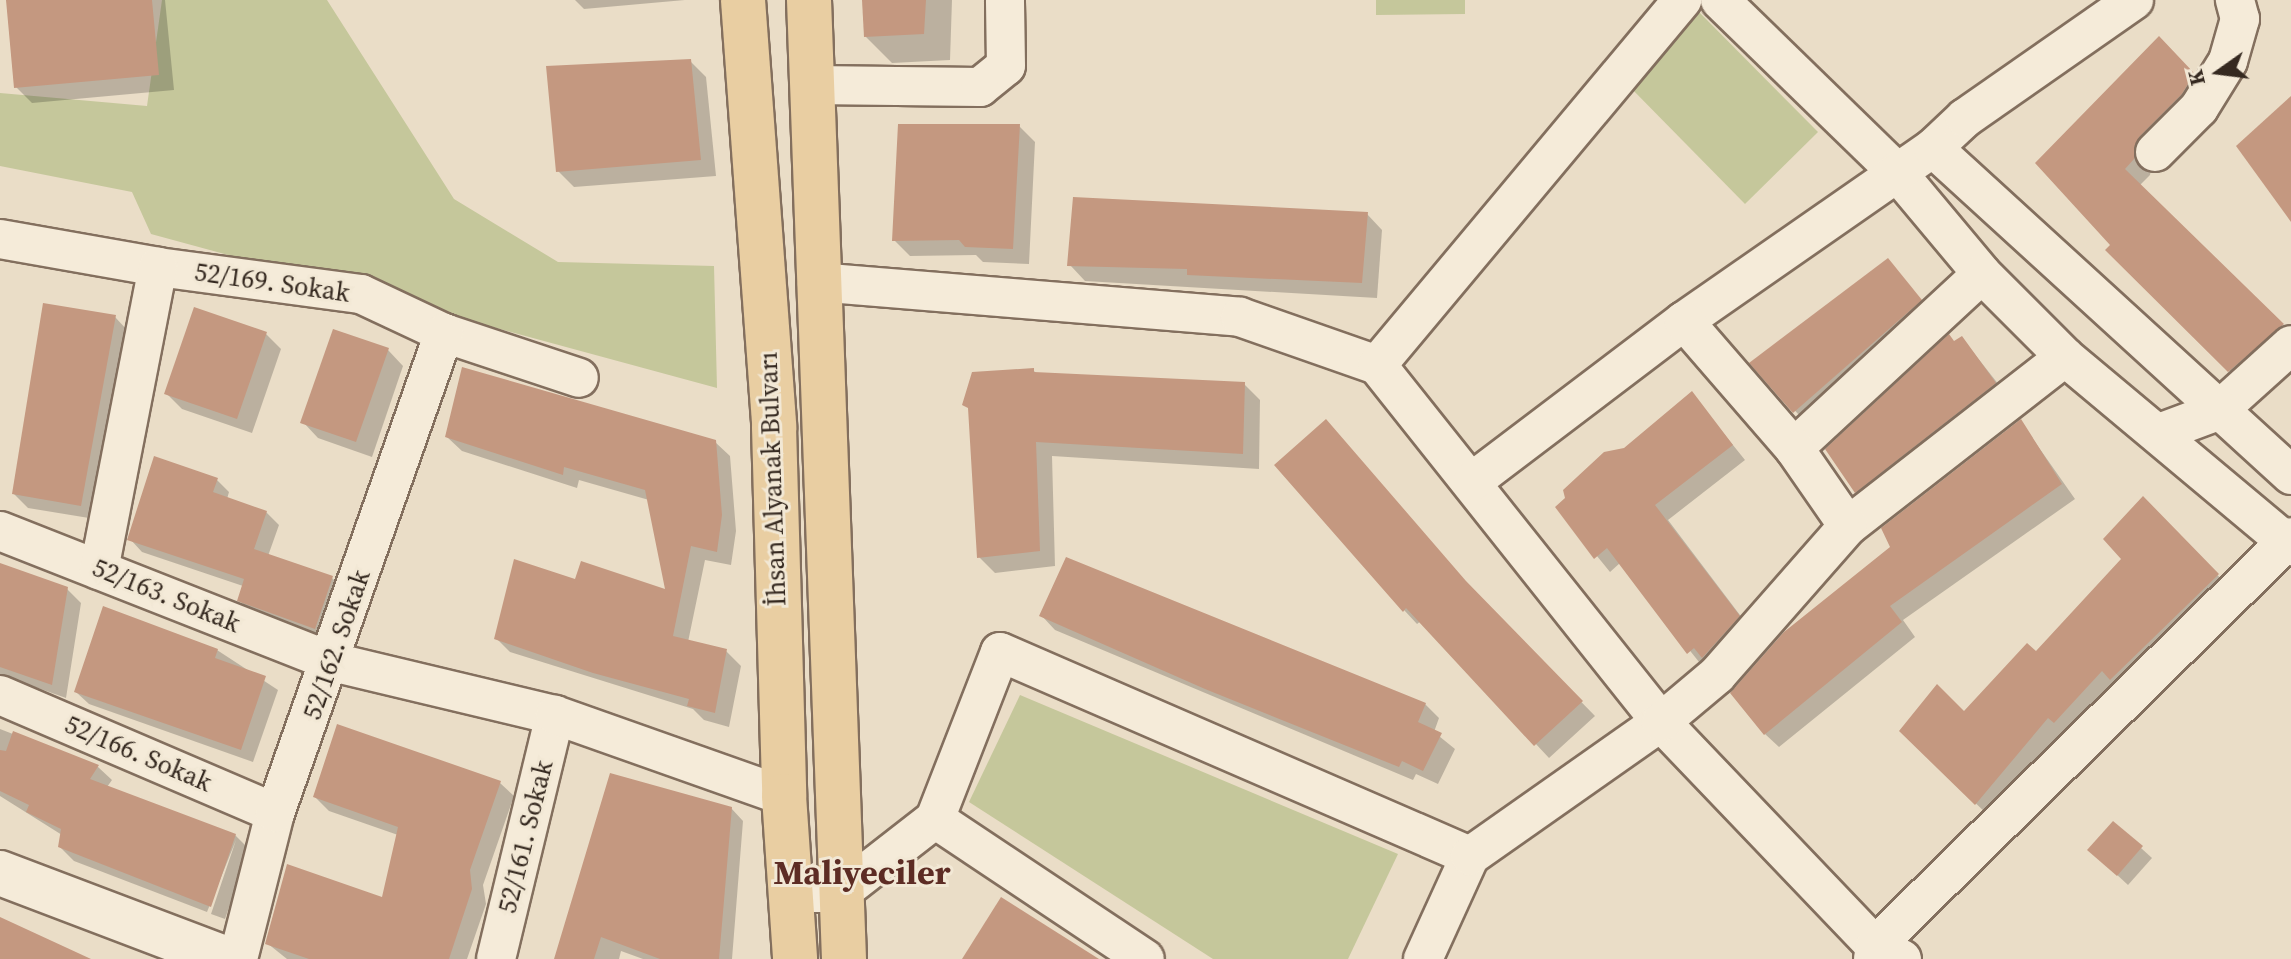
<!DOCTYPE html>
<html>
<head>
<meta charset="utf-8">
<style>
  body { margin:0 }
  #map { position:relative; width:2291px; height:959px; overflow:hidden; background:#eaddc7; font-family:"Source Serif 4",serif }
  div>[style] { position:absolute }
  .green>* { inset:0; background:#c5c79b }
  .shadow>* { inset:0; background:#0003 }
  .building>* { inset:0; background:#c49880 }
  .roads { filter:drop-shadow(2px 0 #836f5e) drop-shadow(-2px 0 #836f5e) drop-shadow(0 2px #836f5e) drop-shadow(0 -2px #836f5e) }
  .street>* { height:38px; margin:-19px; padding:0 19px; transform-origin:19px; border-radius:19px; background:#f5ebd9 }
  .secondary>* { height:44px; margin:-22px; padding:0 22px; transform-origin:22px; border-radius:22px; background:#f5ebd9 }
  .primary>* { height:44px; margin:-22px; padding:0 22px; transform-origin:22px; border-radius:22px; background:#e9cea2 }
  span { translate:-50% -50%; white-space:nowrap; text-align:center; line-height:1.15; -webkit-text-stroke:6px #f2e8d5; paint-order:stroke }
  .street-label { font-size:26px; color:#352920 }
  .district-label { font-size:34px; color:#5d2c24; font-weight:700 }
  .north { position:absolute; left:2179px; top:32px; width:80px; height:80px; -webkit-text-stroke:6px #f2e8d5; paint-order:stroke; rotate:256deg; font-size:22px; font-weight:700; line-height:32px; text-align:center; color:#352920 }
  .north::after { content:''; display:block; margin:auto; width:28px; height:36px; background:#352920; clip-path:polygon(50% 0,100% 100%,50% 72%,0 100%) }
</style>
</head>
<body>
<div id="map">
  <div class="green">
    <div style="clip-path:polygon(162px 0,327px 0,454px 199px,558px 262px,714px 266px,717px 388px,151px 234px,132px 192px,0 166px,0 93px,147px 106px)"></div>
    <div style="clip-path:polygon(1376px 0,1465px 0,1465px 14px,1376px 15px)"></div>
    <div style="clip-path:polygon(1698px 11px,1818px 132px,1745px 204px,1626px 83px)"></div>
    <div style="clip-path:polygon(1020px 695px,1398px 854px,1348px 959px,1213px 959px,969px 802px)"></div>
  </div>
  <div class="shadow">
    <div style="clip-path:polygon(8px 0,165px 0,174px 90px,32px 103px,16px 87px)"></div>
    <div style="clip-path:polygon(575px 0,685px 0,584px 9px)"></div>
    <div style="clip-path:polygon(864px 0,952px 0,950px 60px,892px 63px,866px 37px)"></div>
    <div style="clip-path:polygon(2159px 39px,2209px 91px,2154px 153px,2150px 175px,2139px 186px,2291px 334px,2245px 386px,2108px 250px,2113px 246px,2038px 163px)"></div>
    <div style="clip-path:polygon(690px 61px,706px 77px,716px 176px,574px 187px,558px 171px)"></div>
    <div style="clip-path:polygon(1019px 126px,1035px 142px,1029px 264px,983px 262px,976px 255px,910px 256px,894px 240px)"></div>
    <div style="clip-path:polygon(1367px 214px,1382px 230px,1377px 298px,1085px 281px,1070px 265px)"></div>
    <div style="clip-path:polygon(1888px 261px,1933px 314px,1808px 425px,1752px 363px)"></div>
    <div style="clip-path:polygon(115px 317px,128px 331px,95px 519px,28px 508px,14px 494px)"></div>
    <div style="clip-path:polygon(266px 334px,281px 349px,252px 433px,182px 409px,166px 393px)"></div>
    <div style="clip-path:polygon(1962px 338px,2010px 399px,1872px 507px,1856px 492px)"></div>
    <div style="clip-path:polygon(388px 350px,403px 366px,372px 457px,318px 438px,303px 422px)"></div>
    <div style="clip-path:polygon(1033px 370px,1038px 375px,1244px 384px,1260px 400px,1259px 469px,1052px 456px,1055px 566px,995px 573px,979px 557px)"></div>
    <div style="clip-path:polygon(1692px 394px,1745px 460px,1668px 520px,1752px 631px,1703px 667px,1620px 563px,1610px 572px,1557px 507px)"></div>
    <div style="clip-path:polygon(2021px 422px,2075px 499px,1903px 620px,1915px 637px,1779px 747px,1765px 734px,1892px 547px)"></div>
    <div style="clip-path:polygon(447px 437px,715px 442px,730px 456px,736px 531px,731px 565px,705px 560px,688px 642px,726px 651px,741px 666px,729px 727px,704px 720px,693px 709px,510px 652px,496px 638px,577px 582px,668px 592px,649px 500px,579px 480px,577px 488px,462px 451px)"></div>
    <div style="clip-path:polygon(1277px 465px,1479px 597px,1595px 716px,1549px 758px,1421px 621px,1417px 624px,1404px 610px)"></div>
    <div style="clip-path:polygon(216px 479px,229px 492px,227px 499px,266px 512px,279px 525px,268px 556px,332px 578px,345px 591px,328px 640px,252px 613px,239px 600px,243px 586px,142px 552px,130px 539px)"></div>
    <div style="clip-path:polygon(2143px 499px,2233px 591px,2071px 737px,2065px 732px,1992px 819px,1901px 731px,1964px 714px,2036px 654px,2124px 559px)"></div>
    <div style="clip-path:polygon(0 566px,67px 589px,81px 603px,66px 698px,7px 677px,0 689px)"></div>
    <div style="clip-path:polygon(1041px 615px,1425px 704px,1439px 718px,1434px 732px,1455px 749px,1438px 784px,1416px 774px,1413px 780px,1055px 630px)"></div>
    <div style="clip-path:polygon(217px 650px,278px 690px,253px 762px,89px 704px,76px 692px)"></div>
    <div style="clip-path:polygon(0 729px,98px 767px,112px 780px,107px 787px,235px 835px,249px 849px,225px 919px,211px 914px,236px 840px,207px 912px,74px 861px,60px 847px,62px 835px,0 796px)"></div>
    <div style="clip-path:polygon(500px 783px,514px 796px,483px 885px,486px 904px,467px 959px,287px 959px,267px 943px,384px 900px,398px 835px,329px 811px,315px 797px)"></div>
    <div style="clip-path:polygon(731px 808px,743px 821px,732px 959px,643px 959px,621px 951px,619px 959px,556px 959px)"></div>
    <div style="clip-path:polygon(2141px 848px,2152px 858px,2128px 885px,2101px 860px)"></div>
  </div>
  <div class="building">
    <div style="clip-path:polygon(6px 0,152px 0,159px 75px,14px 88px)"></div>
    <div style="clip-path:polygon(862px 0,926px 0,924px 34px,864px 37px)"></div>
    <div style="clip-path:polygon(2159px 36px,2194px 73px,2182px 94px,2139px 137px,2134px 159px,2125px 169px,2284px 324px,2228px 372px,2105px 250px,2110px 245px,2035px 163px)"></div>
    <div style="clip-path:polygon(691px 59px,701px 160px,556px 172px,546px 66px)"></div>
    <div style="clip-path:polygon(2291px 96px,2291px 222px,2236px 146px)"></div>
    <div style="clip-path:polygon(898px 124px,1020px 124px,1013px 249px,965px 247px,959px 240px,892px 241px)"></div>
    <div style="clip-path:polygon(1073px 197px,1368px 212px,1362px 283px,1187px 275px,1187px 269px,1067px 266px)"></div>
    <div style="clip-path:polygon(1888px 258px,1922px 300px,1793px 413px,1749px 363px)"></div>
    <div style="clip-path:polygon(43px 303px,116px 315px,81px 506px,12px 494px)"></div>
    <div style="clip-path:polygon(194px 307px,267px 332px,237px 419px,164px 394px)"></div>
    <div style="clip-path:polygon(333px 329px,389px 348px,356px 442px,300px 423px)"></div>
    <div style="clip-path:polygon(1949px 334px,1954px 341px,1962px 336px,1996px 383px,1855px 493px,1825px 449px)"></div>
    <div style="clip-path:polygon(462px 367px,716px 440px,722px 515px,717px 552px,691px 546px,673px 636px,727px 649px,715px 713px,687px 706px,689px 699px,593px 673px,494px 639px,514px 559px,575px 579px,581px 561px,665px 589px,645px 490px,564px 467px,563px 475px,445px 437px)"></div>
    <div style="clip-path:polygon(1034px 368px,1034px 372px,1245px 382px,1243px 454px,1036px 442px,1040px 551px,977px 558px,968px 408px,962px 405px,972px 372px)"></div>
    <div style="clip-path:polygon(1692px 391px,1733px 445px,1655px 505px,1740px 616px,1702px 658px,1694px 648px,1687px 654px,1607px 548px,1594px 559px,1555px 507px,1565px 498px,1563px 490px,1604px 452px,1624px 448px)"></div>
    <div style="clip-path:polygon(1326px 419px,1466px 581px,1583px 701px,1534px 746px,1406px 608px,1403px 612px,1274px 465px)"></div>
    <div style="clip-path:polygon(2021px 419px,2062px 484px,1890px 606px,1902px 622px,1764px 735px,1730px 693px,1784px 632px,1890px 547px,1881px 528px)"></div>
    <div style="clip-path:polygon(154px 456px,218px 478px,213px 492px,267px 511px,254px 549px,333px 576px,315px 629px,237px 601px,244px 579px,127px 540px)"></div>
    <div style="clip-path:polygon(2143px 496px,2219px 574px,2110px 680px,2102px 671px,2054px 723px,2048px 718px,1975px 805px,1899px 731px,1937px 684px,1964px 711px,2027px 643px,2036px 651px,2121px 559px,2103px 539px)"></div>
    <div style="clip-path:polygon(1066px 557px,1426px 703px,1418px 722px,1442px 733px,1423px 771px,1402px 761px,1399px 767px,1205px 689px,1039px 616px)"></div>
    <div style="clip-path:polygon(0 563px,68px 587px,52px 685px,0 667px)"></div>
    <div style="clip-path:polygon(103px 606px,218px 649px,215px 658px,266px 676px,241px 750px,74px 692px)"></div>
    <div style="clip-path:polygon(337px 724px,501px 781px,470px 870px,472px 889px,449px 959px,309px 959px,265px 944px,287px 864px,382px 897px,398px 827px,313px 797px)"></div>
    <div style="clip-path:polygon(13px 731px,99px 765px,90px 779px,236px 834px,211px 907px,58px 847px,61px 829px,26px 812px,29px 805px,0 791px,0 750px,6px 751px)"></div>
    <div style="clip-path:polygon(610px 773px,732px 807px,719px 959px,660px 959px,601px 937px,594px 959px,554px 959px)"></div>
    <div style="clip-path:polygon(2113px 821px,2143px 846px,2117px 876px,2087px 850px)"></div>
    <div style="clip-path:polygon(1001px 897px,1099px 959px,962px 959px)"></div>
    <div style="clip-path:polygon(0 917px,91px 959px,0 959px)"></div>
  </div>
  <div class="roads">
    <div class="street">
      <div style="left:1720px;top:0;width:245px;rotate:44.2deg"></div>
      <div style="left:1896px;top:171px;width:134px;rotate:50.1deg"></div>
      <div style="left:1982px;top:274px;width:117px;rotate:45deg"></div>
      <div style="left:2065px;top:357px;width:295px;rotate:39.9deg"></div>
      <div style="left:813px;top:85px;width:167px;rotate:0.7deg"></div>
      <div style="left:980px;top:87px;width:33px;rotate:-39deg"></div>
      <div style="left:1006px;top:66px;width:66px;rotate:-90.9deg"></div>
      <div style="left:1933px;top:148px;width:44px;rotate:-43.2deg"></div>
      <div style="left:1965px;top:118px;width:206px;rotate:-34.9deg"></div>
      <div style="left:2155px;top:152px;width:62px;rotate:-45deg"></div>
      <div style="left:2199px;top:108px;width:55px;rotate:-58.3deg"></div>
      <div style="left:2228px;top:61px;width:44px;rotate:-74.1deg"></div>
      <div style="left:2240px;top:19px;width:20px;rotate:-105deg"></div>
      <div style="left:0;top:239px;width:160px;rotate:10deg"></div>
      <div style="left:158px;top:267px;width:205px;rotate:7.6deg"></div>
      <div style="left:361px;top:294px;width:92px;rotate:25.2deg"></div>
      <div style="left:444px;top:333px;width:142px;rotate:18.4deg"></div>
      <div style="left:817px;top:282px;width:424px;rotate:4.7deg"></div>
      <div style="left:1240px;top:317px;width:145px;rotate:19.3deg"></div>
      <div style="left:1377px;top:365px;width:456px;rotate:51.5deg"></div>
      <div style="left:1661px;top:722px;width:310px;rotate:46.3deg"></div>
      <div style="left:1875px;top:946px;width:30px;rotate:26deg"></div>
      <div style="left:1377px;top:365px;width:476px;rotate:-50.1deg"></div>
      <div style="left:2159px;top:433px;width:63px;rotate:-20.4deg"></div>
      <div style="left:2218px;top:411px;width:98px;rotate:-42.1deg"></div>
      <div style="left:1794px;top:448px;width:256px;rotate:-42.8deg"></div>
      <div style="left:1473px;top:481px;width:265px;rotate:-37.2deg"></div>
      <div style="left:1684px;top:321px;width:303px;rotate:-34.8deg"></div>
      <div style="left:1933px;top:148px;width:485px;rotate:42.4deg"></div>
      <div style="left:1848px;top:526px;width:275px;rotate:-37.9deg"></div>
      <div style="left:0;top:531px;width:357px;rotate:21.5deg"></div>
      <div style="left:332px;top:662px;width:229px;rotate:13.4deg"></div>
      <div style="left:555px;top:715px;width:251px;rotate:103.6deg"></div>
      <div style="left:99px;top:570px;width:309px;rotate:-79deg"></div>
      <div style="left:0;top:695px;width:299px;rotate:23.2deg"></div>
      <div style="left:555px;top:715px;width:243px;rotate:19.5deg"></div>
      <div style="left:935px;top:819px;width:252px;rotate:33.7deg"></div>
      <div style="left:791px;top:893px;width:49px"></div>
      <div style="left:840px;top:893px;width:120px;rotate:-37.9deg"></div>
      <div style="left:935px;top:819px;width:179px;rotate:-68.7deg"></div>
      <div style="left:1000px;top:652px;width:512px;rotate:23.46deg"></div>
      <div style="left:238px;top:959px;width:151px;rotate:-75.8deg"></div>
      <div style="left:275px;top:813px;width:509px;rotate:-70.6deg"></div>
      <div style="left:1423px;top:959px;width:113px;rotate:-65.5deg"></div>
      <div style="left:1470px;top:856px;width:233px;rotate:-35.1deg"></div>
      <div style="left:1661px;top:722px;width:73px;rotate:-40deg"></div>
      <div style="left:1717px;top:675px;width:198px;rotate:-48.7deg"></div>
      <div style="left:1848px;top:526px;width:95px;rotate:-124.7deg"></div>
      <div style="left:1794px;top:448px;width:168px;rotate:-130.9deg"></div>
      <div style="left:1873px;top:959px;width:13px;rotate:-81deg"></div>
      <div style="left:1875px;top:946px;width:583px;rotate:-44.51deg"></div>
    </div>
    <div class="secondary">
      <div style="left:0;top:873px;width:242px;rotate:20.8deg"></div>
    </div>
    <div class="primary">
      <div style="left:743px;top:0;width:428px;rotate:85.8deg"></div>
      <div style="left:774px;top:427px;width:369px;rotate:88.4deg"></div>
      <div style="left:784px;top:796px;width:163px;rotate:86.1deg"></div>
      <div style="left:809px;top:0;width:960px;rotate:87.91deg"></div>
    </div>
  </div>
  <div class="street-label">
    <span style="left:272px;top:283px;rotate:8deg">52/169. Sokak</span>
    <span style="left:773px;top:479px;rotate:-92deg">İhsan Alyanak Bulvarı</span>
    <span style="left:166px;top:596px;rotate:22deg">52/163. Sokak</span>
    <span style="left:337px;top:645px;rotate:-71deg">52/162. Sokak</span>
    <span style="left:138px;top:754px;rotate:23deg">52/166. Sokak</span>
    <span style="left:526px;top:837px;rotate:-76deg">52/161. Sokak</span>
  </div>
  <div class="district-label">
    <span style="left:862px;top:873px">Maliyeciler</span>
  </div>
  <div class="north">K</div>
</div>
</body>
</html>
